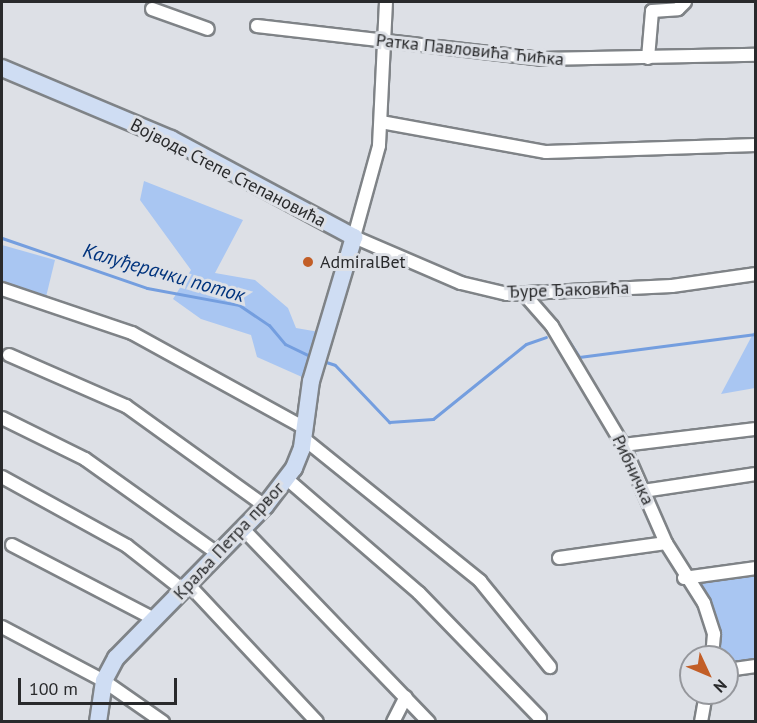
<!DOCTYPE html>
<html>
<head>
<meta charset="utf-8">
<style>
  body { margin:0 }
  #map { position:relative; width:757px; height:723px; overflow:hidden; background:#dde0e6; font-family:"PT Sans",sans-serif }
  div>[style] { position:absolute }
  .green>* { inset:0; background:#a9c6f2 }
  .stream>* { height:3px; margin:-1.5px; padding:0 1.5px; transform-origin:1.5px; border-radius:1.5px; background:#749edf }
  .roads { filter:drop-shadow(2px 0 #7f8387) drop-shadow(-2px 0 #7f8387) drop-shadow(0 2px #7f8387) drop-shadow(0 -2px #7f8387) }
  .street>* { height:12px; margin:-6px; padding:0 6px; transform-origin:6px; border-radius:6px; background:#fff }
  .secondary>* { height:16px; margin:-8px; padding:0 8px; transform-origin:8px; border-radius:8px; background:#cfddf3 }
  .dots>* { width:16px; height:16px; translate:-50% -50%; box-sizing:border-box; border:3px solid #dde0e6; border-radius:50% }
  span { translate:-50% -50%; white-space:nowrap; text-align:center; line-height:1.15; -webkit-text-stroke:6px #dde0e6; paint-order:stroke }
  .street-label { font-size:18px; color:#292a2c }
  .poi-label { font-size:18px; color:#292a2c }
  .left { translate:0 -50%; text-align:left }
  .water-label { font-size:20px; color:#00337d; font-style:italic }
  .frame { position:absolute; inset:0; border:3px solid #292a2c; pointer-events:none }
  .north { position:absolute; left:679px; top:645px; width:60px; height:60px; box-sizing:border-box; background:#dde0e6; border:2px solid #95979c; border-radius:50%; rotate:134deg; font-size:16px; font-weight:700; line-height:24px; text-align:center; color:#292a2c }
  .north::after { content:''; display:block; margin:auto; width:21px; height:27px; background:#c25e27; clip-path:polygon(50% 0,100% 100%,50% 72%,0 100%) }
  .scale { position:absolute; left:18px; top:678px; width:159px; height:27px; box-sizing:border-box; border:3px solid #292a2c; border-top:0; padding-left:8px; font-size:18px; line-height:21px; white-space:nowrap; color:#292a2c; -webkit-text-stroke:4px #dde0e6; paint-order:stroke }
</style>
</head>
<body>
<div id="map">
  <div class="green">
    <div style="clip-path:polygon(144px 181px,243px 220px,215px 273px,255px 280px,288px 308px,296px 328px,325px 333px,311px 381px,257px 357px,251px 335px,201px 319px,173px 299px,191px 270px,140px 200px)"></div>
    <div style="clip-path:polygon(2px 245px,55px 260px,45px 301px,2px 289px)"></div>
    <div style="clip-path:polygon(755px 330px,755px 388px,721px 394px)"></div>
    <div style="clip-path:polygon(755px 568px,755px 661px,727px 666px,727px 657px,712px 657px,714px 634px,684px 578px)"></div>
  </div>
  <div class="stream">
    <div style="left:2px;top:238px;width:153px;rotate:19deg"></div>
    <div style="left:147px;top:288px;width:94px;rotate:10.5deg"></div>
    <div style="left:239px;top:305px;width:36px;rotate:34deg"></div>
    <div style="left:269px;top:325px;width:25px;rotate:50deg"></div>
    <div style="left:285px;top:344px;width:25px;rotate:26deg"></div>
    <div style="left:563px;top:332px;width:30px;rotate:57deg"></div>
    <div style="left:579px;top:357px;width:178px;rotate:-7.4deg"></div>
    <div style="left:326px;top:362px;width:9px;rotate:18deg"></div>
    <div style="left:335px;top:365px;width:79px;rotate:46.5deg"></div>
    <div style="left:389px;top:422px;width:44px;rotate:-3.9deg"></div>
    <div style="left:433px;top:419px;width:119px;rotate:-38.9deg"></div>
    <div style="left:526px;top:344px;width:21px;rotate:-19deg"></div>
  </div>
  <div class="roads">
    <div class="street">
      <div style="left:386px;top:2px;width:144px;rotate:92.8deg"></div>
      <div style="left:379px;top:146px;width:94px;rotate:105.4deg"></div>
      <div style="left:354px;top:237px;width:116px;rotate:23.3deg"></div>
      <div style="left:461px;top:283px;width:47px;rotate:13.4deg"></div>
      <div style="left:507px;top:294px;width:165px;rotate:-2.8deg"></div>
      <div style="left:672px;top:286px;width:85px;rotate:-8.1deg"></div>
      <div style="left:152px;top:9px;width:59px;rotate:19.7deg"></div>
      <div style="left:257px;top:26px;width:286px;rotate:6.6deg"></div>
      <div style="left:541px;top:59px;width:215px;rotate:-1.1deg"></div>
      <div style="left:648px;top:58px;width:47px;rotate:-85.1deg"></div>
      <div style="left:652px;top:11px;width:26px;rotate:-4deg"></div>
      <div style="left:678px;top:9px;width:10px;rotate:-45deg"></div>
      <div style="left:381px;top:122px;width:168px;rotate:10.3deg"></div>
      <div style="left:546px;top:152px;width:210px;rotate:-1.9deg"></div>
      <div style="left:2px;top:289px;width:137px;rotate:18.7deg"></div>
      <div style="left:132px;top:333px;width:197px;rotate:28.8deg"></div>
      <div style="left:525px;top:295px;width:41px;rotate:48.9deg"></div>
      <div style="left:552px;top:326px;width:139px;rotate:59.2deg"></div>
      <div style="left:623px;top:445px;width:107px;rotate:66.3deg"></div>
      <div style="left:666px;top:543px;width:71px;rotate:57.7deg"></div>
      <div style="left:704px;top:603px;width:33px;rotate:72deg"></div>
      <div style="left:714px;top:634px;width:23px;rotate:95deg"></div>
      <div style="left:9px;top:355px;width:128px;rotate:23.6deg"></div>
      <div style="left:126px;top:406px;width:171px;rotate:35.7deg"></div>
      <div style="left:2px;top:418px;width:93px;rotate:26.3deg"></div>
      <div style="left:85px;top:459px;width:163px;rotate:35.5deg"></div>
      <div style="left:303px;top:438px;width:228px;rotate:38.9deg"></div>
      <div style="left:480px;top:581px;width:111px;rotate:50.9deg"></div>
      <div style="left:623px;top:445px;width:134px;rotate:-6.9deg"></div>
      <div style="left:2px;top:477px;width:143px;rotate:28.9deg"></div>
      <div style="left:127px;top:546px;width:71px;rotate:38.2deg"></div>
      <div style="left:287px;top:479px;width:174px;rotate:40.8deg"></div>
      <div style="left:419px;top:593px;width:174px;rotate:45.9deg"></div>
      <div style="left:643px;top:491px;width:114px;rotate:-8.6deg"></div>
      <div style="left:243px;top:529px;width:268px;rotate:46.1deg"></div>
      <div style="left:12px;top:545px;width:160px;rotate:27.5deg"></div>
      <div style="left:559px;top:558px;width:108px;rotate:-8deg"></div>
      <div style="left:684px;top:578px;width:73px;rotate:-7.9deg"></div>
      <div style="left:189px;top:585px;width:187px;rotate:46.9deg"></div>
      <div style="left:2px;top:627px;width:115px;rotate:27.9deg"></div>
      <div style="left:104px;top:681px;width:72px;rotate:34.8deg"></div>
      <div style="left:727px;top:670px;width:29px;rotate:-8deg"></div>
      <div style="left:393px;top:722px;width:28px;rotate:-63deg"></div>
      <div style="left:701px;top:722px;width:29px;rotate:-80deg"></div>
    </div>
    <div class="secondary">
      <div style="left:2px;top:68px;width:183px;rotate:22.8deg"></div>
      <div style="left:171px;top:139px;width:208px;rotate:28.2deg"></div>
      <div style="left:354px;top:237px;width:150px;rotate:106.6deg"></div>
      <div style="left:311px;top:381px;width:68px;rotate:97.7deg"></div>
      <div style="left:302px;top:448px;width:22px;rotate:112deg"></div>
      <div style="left:294px;top:468px;width:48px;rotate:127.3deg"></div>
      <div style="left:265px;top:506px;width:213px;rotate:134.4deg"></div>
      <div style="left:116px;top:658px;width:26px;rotate:118deg"></div>
      <div style="left:104px;top:681px;width:41px;rotate:98.3deg"></div>
    </div>
  </div>
  <div class="dots">
    <div style="left:308px;top:262px;background:#c25e27"></div>
  </div>
  <div class="street-label">
    <span style="left:470px;top:50px;rotate:6deg">Ратка Павловића Ћићка</span>
    <span style="left:228px;top:173px;rotate:27deg">Војводе Степе Степановића</span>
    <span style="left:568px;top:290px;rotate:-2deg">Ђуре Ђаковића</span>
    <span style="left:633px;top:470px;rotate:65deg">Рибничка</span>
    <span style="left:229px;top:541px;rotate:-47deg">Краља Петра првог</span>
  </div>
  <div class="poi-label">
    <span class="left" style="left:320px;top:262px">AdmiralBet</span>
  </div>
  <div class="water-label">
    <span style="left:164px;top:273px;rotate:16deg">Калуђерачки поток</span>
  </div>
  <div class="frame"></div>
  <div class="north">N</div>
  <div class="scale">100 m</div>
</div>
</body>
</html>
